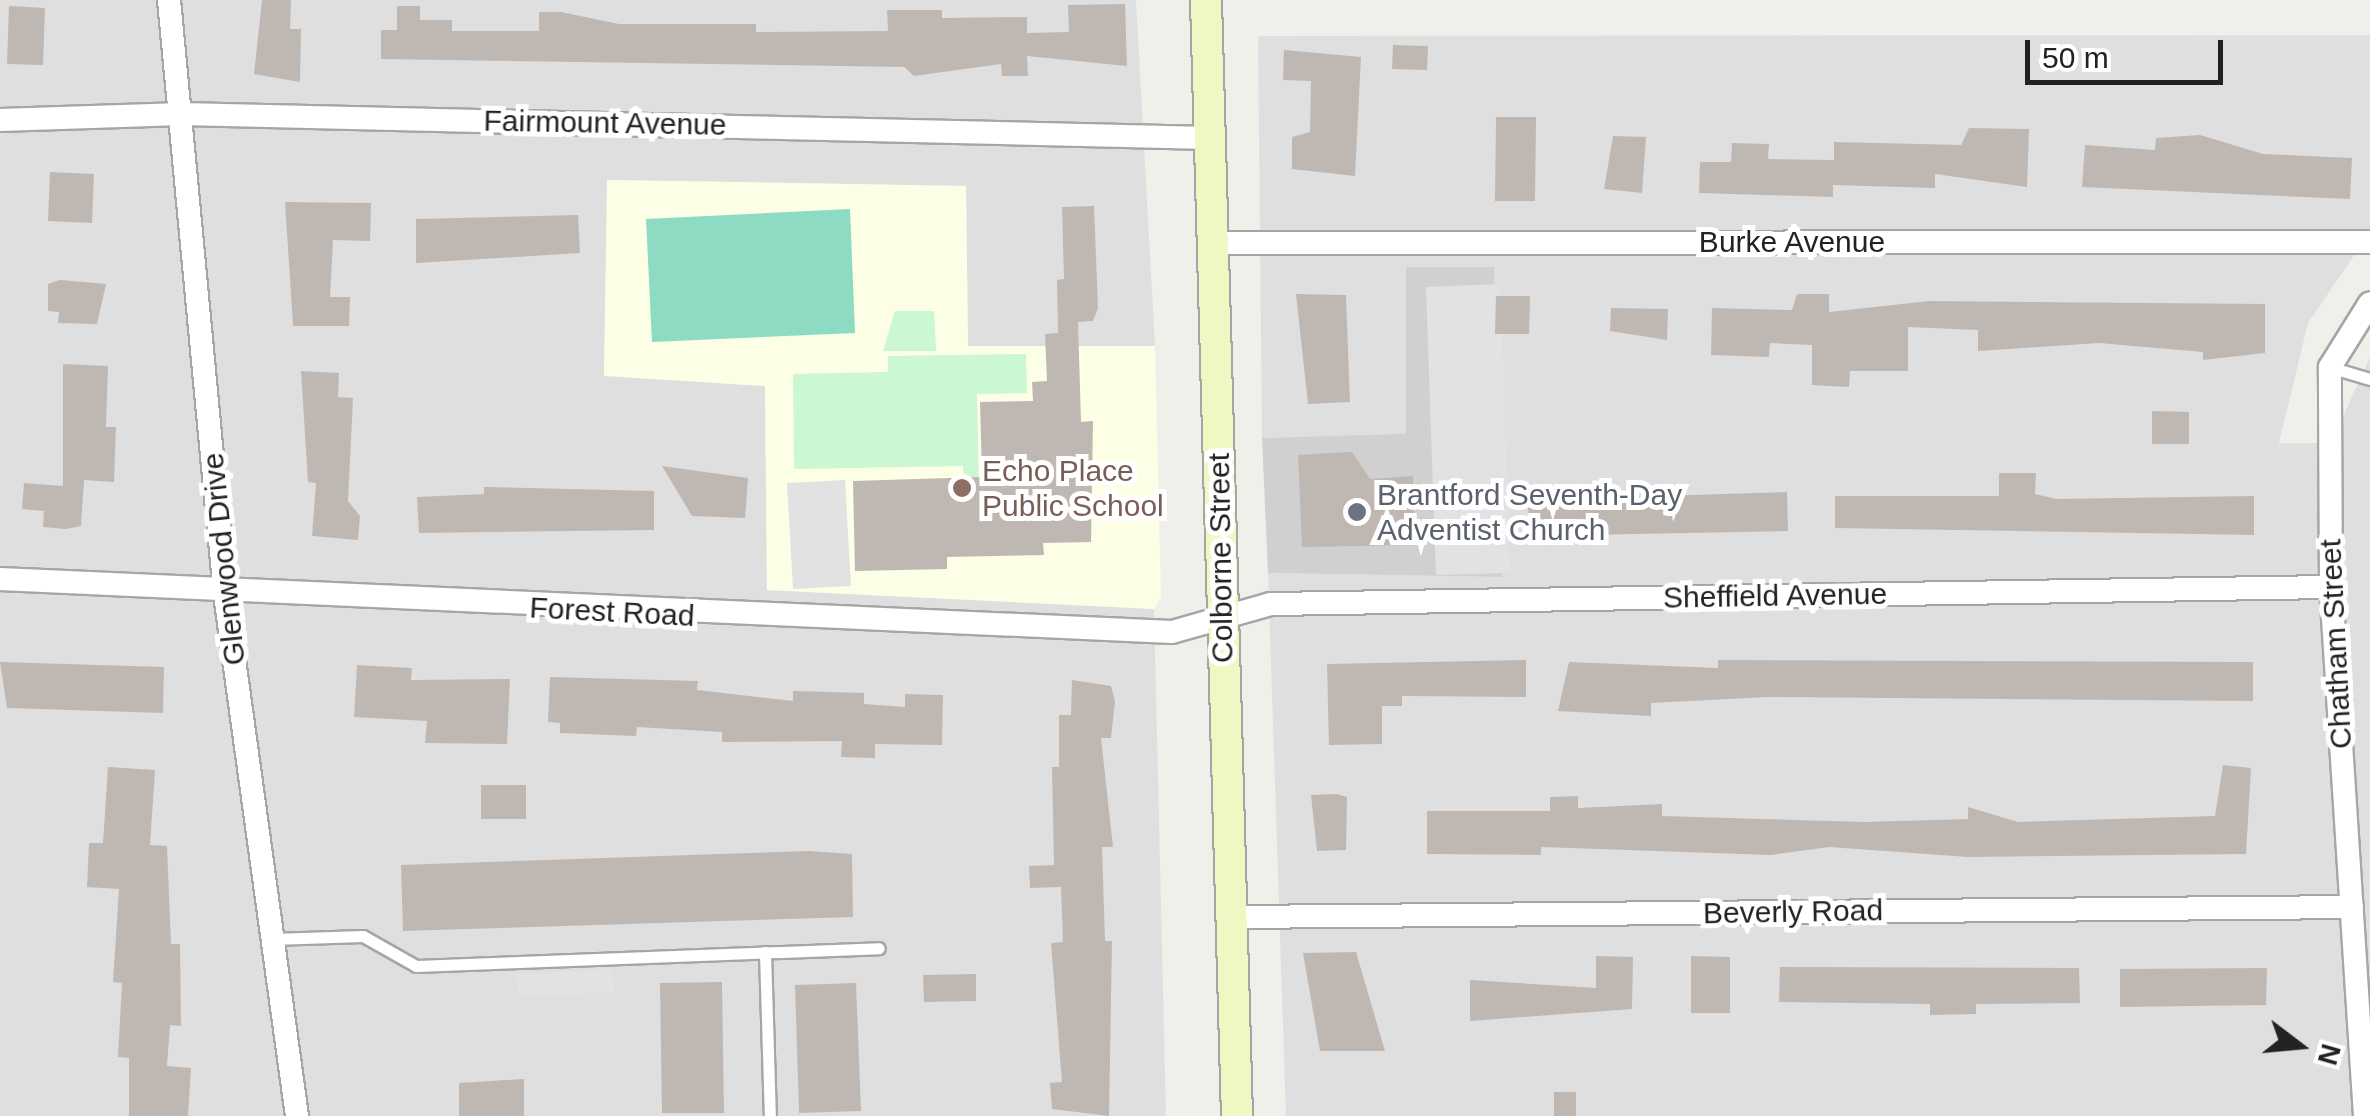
<!DOCTYPE html>
<html>
<head>
<meta charset="utf-8">
<style>
  body { margin:0 }
  #map { position:relative; width:2370px; height:1116px; overflow:hidden; background:#f1efe9; font-family:Helvetica,sans-serif }
  div>[style] { position:absolute }
  .residential>* { inset:0; background:#e0dfdf }
  .education>* { inset:0; background:#fcfee6 }
  .religious>* { inset:0; background:#d0d0d0 }
  .park>* { inset:0; background:#cbf7d2 }
  .pitch>* { inset:0; background:#8ddbc3 }
  .parking>* { inset:0; background:#e2e2e2 }
  .building>* { inset:0; background:#bfb8b2 }
  .roads { filter:drop-shadow(2px 0 #a6a6a6) drop-shadow(-2px 0 #a6a6a6) drop-shadow(0 2px #a6a6a6) drop-shadow(0 -2px #a6a6a6) }
  .service>* { height:11px; margin:-5.5px; padding:0 5.5px; transform-origin:5.5px; border-radius:5.5px; background:#fff }
  .minor>* { height:22px; margin:-11px; padding:0 11px; transform-origin:11px; border-radius:11px; background:#fff }
  .secondary>* { height:30px; margin:-15px; padding:0 15px; transform-origin:15px; border-radius:15px; background:#f0f7c2 }
  .dots>* { width:28px; height:28px; translate:-50% -50%; box-sizing:border-box; border:5px solid #fff; border-radius:50% }
  span { translate:-50% -50%; white-space:nowrap; text-align:center; line-height:1.15; -webkit-text-stroke:10px #fff; paint-order:stroke }
  .street-label { font-size:30px; color:#222 }
  .education-label { font-size:30px; color:#785e54 }
  .left { translate:0 -50%; text-align:left }
  .worship-label { font-size:30px; color:#5b616d }
  .north { position:absolute; left:2250px; top:996px; width:100px; height:100px; -webkit-text-stroke:8px #fff; paint-order:stroke; rotate:106deg; font-size:28px; font-weight:700; line-height:40px; text-align:center; color:#222 }
  .north::after { content:''; display:block; margin:auto; width:35px; height:45px; background:#222; clip-path:polygon(50% 0,100% 100%,50% 72%,0 100%) }
  .scale { position:absolute; left:2025px; top:40px; width:198px; height:45px; box-sizing:border-box; border:5px solid #222; border-top:0; padding-left:12px; font-size:30px; line-height:35px; white-space:nowrap; color:#222; -webkit-text-stroke:8px #fff; paint-order:stroke }
</style>
</head>
<body>
<div id="map">
  <div class="residential">
    <div style="clip-path:polygon(0 0,1136px 0,1155px 346px,968px 346px,966px 186px,608px 180px,604px 375px,765px 386px,767px 590px,1154px 609px,1166px 1116px,0 1116px)"></div>
    <div style="clip-path:polygon(2370px 35px,2370px 232px,2308px 323px,2279px 443px,2331px 443px,2370px 357px,2370px 1116px,1286px 1116px,1268px 573px,1502px 577px,1494px 268px,1406px 267px,1406px 435px,1262px 438px,1258px 36px)"></div>
  </div>
  <div class="education">
    <div style="clip-path:polygon(607px 180px,966px 186px,968px 346px,1155px 346px,1161px 597px,1154px 609px,767px 590px,765px 386px,604px 376px)"></div>
  </div>
  <div class="religious">
    <div style="clip-path:polygon(1406px 267px,1494px 267px,1502px 577px,1268px 573px,1262px 438px,1406px 434px)"></div>
  </div>
  <div class="park">
    <div style="clip-path:polygon(895px 311px,934px 311px,936px 351px,883px 351px)"></div>
    <div style="clip-path:polygon(1026px 354px,1027px 393px,977px 394px,979px 491px,964px 491px,963px 466px,794px 469px,793px 374px,888px 372px,888px 356px)"></div>
  </div>
  <div class="pitch">
    <div style="clip-path:polygon(850px 209px,855px 333px,652px 342px,646px 219px)"></div>
  </div>
  <div class="parking">
    <div style="clip-path:polygon(1500px 284px,1510px 573px,1436px 575px,1426px 287px)"></div>
    <div style="clip-path:polygon(845px 480px,851px 586px,793px 589px,787px 483px)"></div>
    <div style="clip-path:polygon(613px 969px,614px 992px,518px 997px,517px 974px)"></div>
  </div>
  <div class="building">
    <div style="clip-path:polygon(262px 0,291px 0,290px 29px,301px 29px,300px 82px,254px 74px)"></div>
    <div style="clip-path:polygon(1125px 4px,1127px 66px,1027px 56px,1028px 76px,1002px 76px,1001px 64px,914px 76px,904px 67px,381px 59px,381px 30px,397px 30px,397px 6px,420px 6px,420px 20px,452px 20px,452px 31px,539px 31px,539px 12px,561px 12px,619px 24px,756px 24px,756px 32px,888px 31px,887px 10px,942px 10px,942px 18px,1027px 17px,1027px 33px,1069px 32px,1068px 5px)"></div>
    <div style="clip-path:polygon(9px 6px,45px 8px,43px 65px,7px 64px)"></div>
    <div style="clip-path:polygon(1393px 45px,1428px 46px,1427px 70px,1392px 69px)"></div>
    <div style="clip-path:polygon(1284px 50px,1361px 57px,1355px 176px,1292px 169px,1292px 137px,1310px 132px,1311px 81px,1283px 80px)"></div>
    <div style="clip-path:polygon(1496px 117px,1536px 117px,1535px 201px,1495px 201px)"></div>
    <div style="clip-path:polygon(1969px 128px,2029px 129px,2027px 187px,1935px 174px,1935px 188px,1833px 185px,1833px 197px,1699px 193px,1700px 162px,1731px 162px,1732px 143px,1769px 144px,1768px 159px,1834px 160px,1834px 142px,1961px 145px)"></div>
    <div style="clip-path:polygon(2200px 135px,2263px 154px,2352px 158px,2350px 199px,2082px 187px,2085px 145px,2155px 150px,2156px 138px)"></div>
    <div style="clip-path:polygon(1613px 136px,1646px 137px,1642px 193px,1604px 189px)"></div>
    <div style="clip-path:polygon(50px 172px,94px 174px,92px 223px,48px 221px)"></div>
    <div style="clip-path:polygon(285px 202px,371px 203px,370px 241px,333px 240px,330px 297px,350px 297px,349px 326px,293px 326px)"></div>
    <div style="clip-path:polygon(1094px 206px,1098px 308px,1093px 321px,1078px 322px,1081px 422px,1093px 421px,1091px 542px,1043px 543px,1044px 555px,947px 557px,947px 569px,855px 571px,853px 481px,982px 477px,980px 402px,1033px 401px,1032px 382px,1047px 381px,1045px 334px,1058px 333px,1057px 280px,1064px 279px,1062px 207px)"></div>
    <div style="clip-path:polygon(578px 215px,580px 253px,416px 263px,416px 219px)"></div>
    <div style="clip-path:polygon(60px 280px,106px 284px,97px 324px,58px 323px,59px 312px,48px 311px,48px 284px)"></div>
    <div style="clip-path:polygon(1296px 294px,1346px 295px,1350px 402px,1308px 404px)"></div>
    <div style="clip-path:polygon(1797px 294px,1829px 294px,1829px 312px,1929px 301px,2265px 304px,2265px 353px,2203px 360px,2203px 352px,2099px 343px,1978px 351px,1978px 330px,1908px 327px,1908px 371px,1850px 371px,1849px 387px,1812px 385px,1812px 345px,1770px 343px,1769px 357px,1711px 355px,1712px 308px,1792px 310px)"></div>
    <div style="clip-path:polygon(1496px 296px,1530px 296px,1529px 334px,1495px 334px)"></div>
    <div style="clip-path:polygon(1611px 308px,1668px 309px,1667px 340px,1610px 331px)"></div>
    <div style="clip-path:polygon(63px 364px,108px 366px,106px 427px,116px 427px,114px 482px,84px 480px,81px 526px,66px 529px,43px 527px,44px 511px,22px 509px,24px 483px,63px 486px)"></div>
    <div style="clip-path:polygon(301px 371px,339px 373px,338px 397px,353px 398px,348px 501px,360px 516px,358px 540px,312px 536px,316px 483px,308px 482px)"></div>
    <div style="clip-path:polygon(2152px 411px,2189px 412px,2189px 444px,2152px 444px)"></div>
    <div style="clip-path:polygon(1352px 452px,1370px 479px,1413px 476px,1414px 545px,1302px 547px,1298px 455px)"></div>
    <div style="clip-path:polygon(662px 466px,748px 478px,745px 518px,692px 516px)"></div>
    <div style="clip-path:polygon(1999px 473px,2036px 473px,2035px 494px,2056px 499px,2254px 496px,2254px 535px,1835px 528px,1835px 496px,1999px 496px)"></div>
    <div style="clip-path:polygon(1594px 486px,1594px 498px,1787px 492px,1788px 531px,1529px 536px,1528px 499px)"></div>
    <div style="clip-path:polygon(484px 487px,654px 491px,654px 530px,419px 533px,417px 497px,484px 494px)"></div>
    <div style="clip-path:polygon(1526px 660px,1526px 697px,1402px 696px,1402px 706px,1382px 706px,1382px 744px,1329px 745px,1327px 664px)"></div>
    <div style="clip-path:polygon(1718px 660px,2253px 662px,2253px 701px,1769px 697px,1651px 703px,1651px 716px,1558px 711px,1569px 662px,1718px 668px)"></div>
    <div style="clip-path:polygon(0 662px,164px 667px,163px 713px,7px 708px)"></div>
    <div style="clip-path:polygon(357px 665px,412px 668px,411px 680px,510px 679px,507px 744px,425px 743px,427px 721px,354px 717px)"></div>
    <div style="clip-path:polygon(550px 677px,698px 681px,697px 690px,793px 701px,793px 691px,864px 693px,864px 704px,905px 707px,905px 694px,943px 695px,942px 745px,875px 744px,875px 758px,841px 757px,842px 741px,722px 742px,722px 732px,637px 727px,636px 736px,560px 733px,560px 723px,548px 722px)"></div>
    <div style="clip-path:polygon(1072px 680px,1111px 686px,1115px 701px,1111px 738px,1101px 738px,1113px 847px,1102px 847px,1105px 941px,1112px 941px,1109px 1116px,1052px 1109px,1050px 1083px,1062px 1082px,1051px 943px,1063px 942px,1061px 887px,1030px 888px,1029px 866px,1054px 865px,1052px 767px,1059px 767px,1059px 715px,1071px 715px)"></div>
    <div style="clip-path:polygon(2223px 765px,2251px 768px,2246px 854px,1968px 857px,1829px 847px,1771px 855px,1541px 847px,1541px 855px,1427px 854px,1427px 811px,1550px 811px,1550px 797px,1578px 796px,1578px 808px,1662px 804px,1662px 816px,1865px 822px,1968px 819px,1968px 807px,2018px 822px,2215px 816px)"></div>
    <div style="clip-path:polygon(108px 767px,155px 770px,150px 845px,167px 846px,171px 944px,180px 944px,181px 1026px,170px 1025px,167px 1066px,191px 1068px,188px 1116px,129px 1116px,129px 1058px,118px 1057px,122px 983px,113px 982px,119px 889px,87px 887px,89px 843px,103px 843px)"></div>
    <div style="clip-path:polygon(481px 785px,526px 785px,526px 819px,481px 819px)"></div>
    <div style="clip-path:polygon(1337px 794px,1347px 797px,1346px 850px,1317px 851px,1311px 795px)"></div>
    <div style="clip-path:polygon(808px 851px,852px 854px,853px 917px,403px 931px,401px 865px)"></div>
    <div style="clip-path:polygon(1356px 952px,1385px 1051px,1320px 1051px,1303px 953px)"></div>
    <div style="clip-path:polygon(1596px 956px,1633px 957px,1632px 1009px,1470px 1021px,1470px 980px,1596px 988px)"></div>
    <div style="clip-path:polygon(1691px 956px,1730px 957px,1730px 1013px,1691px 1013px)"></div>
    <div style="clip-path:polygon(1780px 967px,2079px 968px,2080px 1003px,1976px 1004px,1976px 1014px,1930px 1015px,1930px 1004px,1779px 1002px)"></div>
    <div style="clip-path:polygon(2267px 968px,2266px 1005px,2120px 1007px,2120px 969px)"></div>
    <div style="clip-path:polygon(976px 974px,976px 1001px,924px 1002px,923px 975px)"></div>
    <div style="clip-path:polygon(722px 982px,724px 1113px,662px 1113px,660px 983px)"></div>
    <div style="clip-path:polygon(856px 983px,861px 1111px,799px 1113px,795px 985px)"></div>
    <div style="clip-path:polygon(524px 1079px,524px 1116px,459px 1116px,459px 1083px)"></div>
    <div style="clip-path:polygon(1554px 1092px,1576px 1092px,1576px 1116px,1554px 1116px)"></div>
  </div>
  <div class="roads">
    <div class="service">
      <div style="left:2330px;top:367px;width:42px;rotate:16.7deg"></div>
      <div style="left:272px;top:939px;width:91px;rotate:-1.9deg"></div>
      <div style="left:363px;top:936px;width:61px;rotate:29.5deg"></div>
      <div style="left:416px;top:966px;width:463px;rotate:-2.2deg"></div>
      <div style="left:765px;top:952px;width:164px;rotate:88.3deg"></div>
    </div>
    <div class="minor">
      <div style="left:169px;top:0;width:597px;rotate:84.61deg"></div>
      <div style="left:225px;top:594px;width:527px;rotate:82.15deg"></div>
      <div style="left:0;top:120px;width:182px;rotate:-1.9deg"></div>
      <div style="left:182px;top:114px;width:1027px;rotate:1.34deg"></div>
      <div style="left:1215px;top:243px;width:1155px;rotate:-0.05deg"></div>
      <div style="left:0;top:579px;width:1173px;rotate:2.59deg"></div>
      <div style="left:1172px;top:632px;width:103px;rotate:-15.8deg"></div>
      <div style="left:1271px;top:604px;width:1060px;rotate:-0.92deg"></div>
      <div style="left:1234px;top:917px;width:1118px;rotate:-0.51deg"></div>
      <div style="left:2365px;top:1116px;width:530px;rotate:-93.68deg"></div>
      <div style="left:2331px;top:587px;width:220px;rotate:-90.3deg"></div>
      <div style="left:2330px;top:367px;width:75px;rotate:-58deg"></div>
    </div>
    <div class="secondary">
      <div style="left:1206px;top:0;width:1116px;rotate:88.41deg"></div>
    </div>
  </div>
  <div class="dots">
    <div style="left:962px;top:488px;background:#8d6e63"></div>
    <div style="left:1357px;top:512px;background:#6b7280"></div>
  </div>
  <div class="street-label">
    <span style="left:605px;top:123px;rotate:1deg">Fairmount Avenue</span>
    <span style="left:1792px;top:242px">Burke Avenue</span>
    <span style="left:1221px;top:558px;rotate:-91deg">Colborne Street</span>
    <span style="left:224px;top:559px;rotate:-96deg">Glenwood Drive</span>
    <span style="left:1775px;top:596px;rotate:-1deg">Sheffield Avenue</span>
    <span style="left:612px;top:612px;rotate:3deg">Forest Road</span>
    <span style="left:2336px;top:644px;rotate:-93deg">Chatham Street</span>
    <span style="left:1793px;top:912px;rotate:-1deg">Beverly Road</span>
  </div>
  <div class="education-label">
    <span class="left" style="left:982px;top:488px">Echo Place<br>Public School</span>
  </div>
  <div class="worship-label">
    <span class="left" style="left:1377px;top:512px">Brantford Seventh-Day<br>Adventist Church</span>
  </div>
  <div class="north">N</div>
  <div class="scale">50 m</div>
</div>
</body>
</html>
